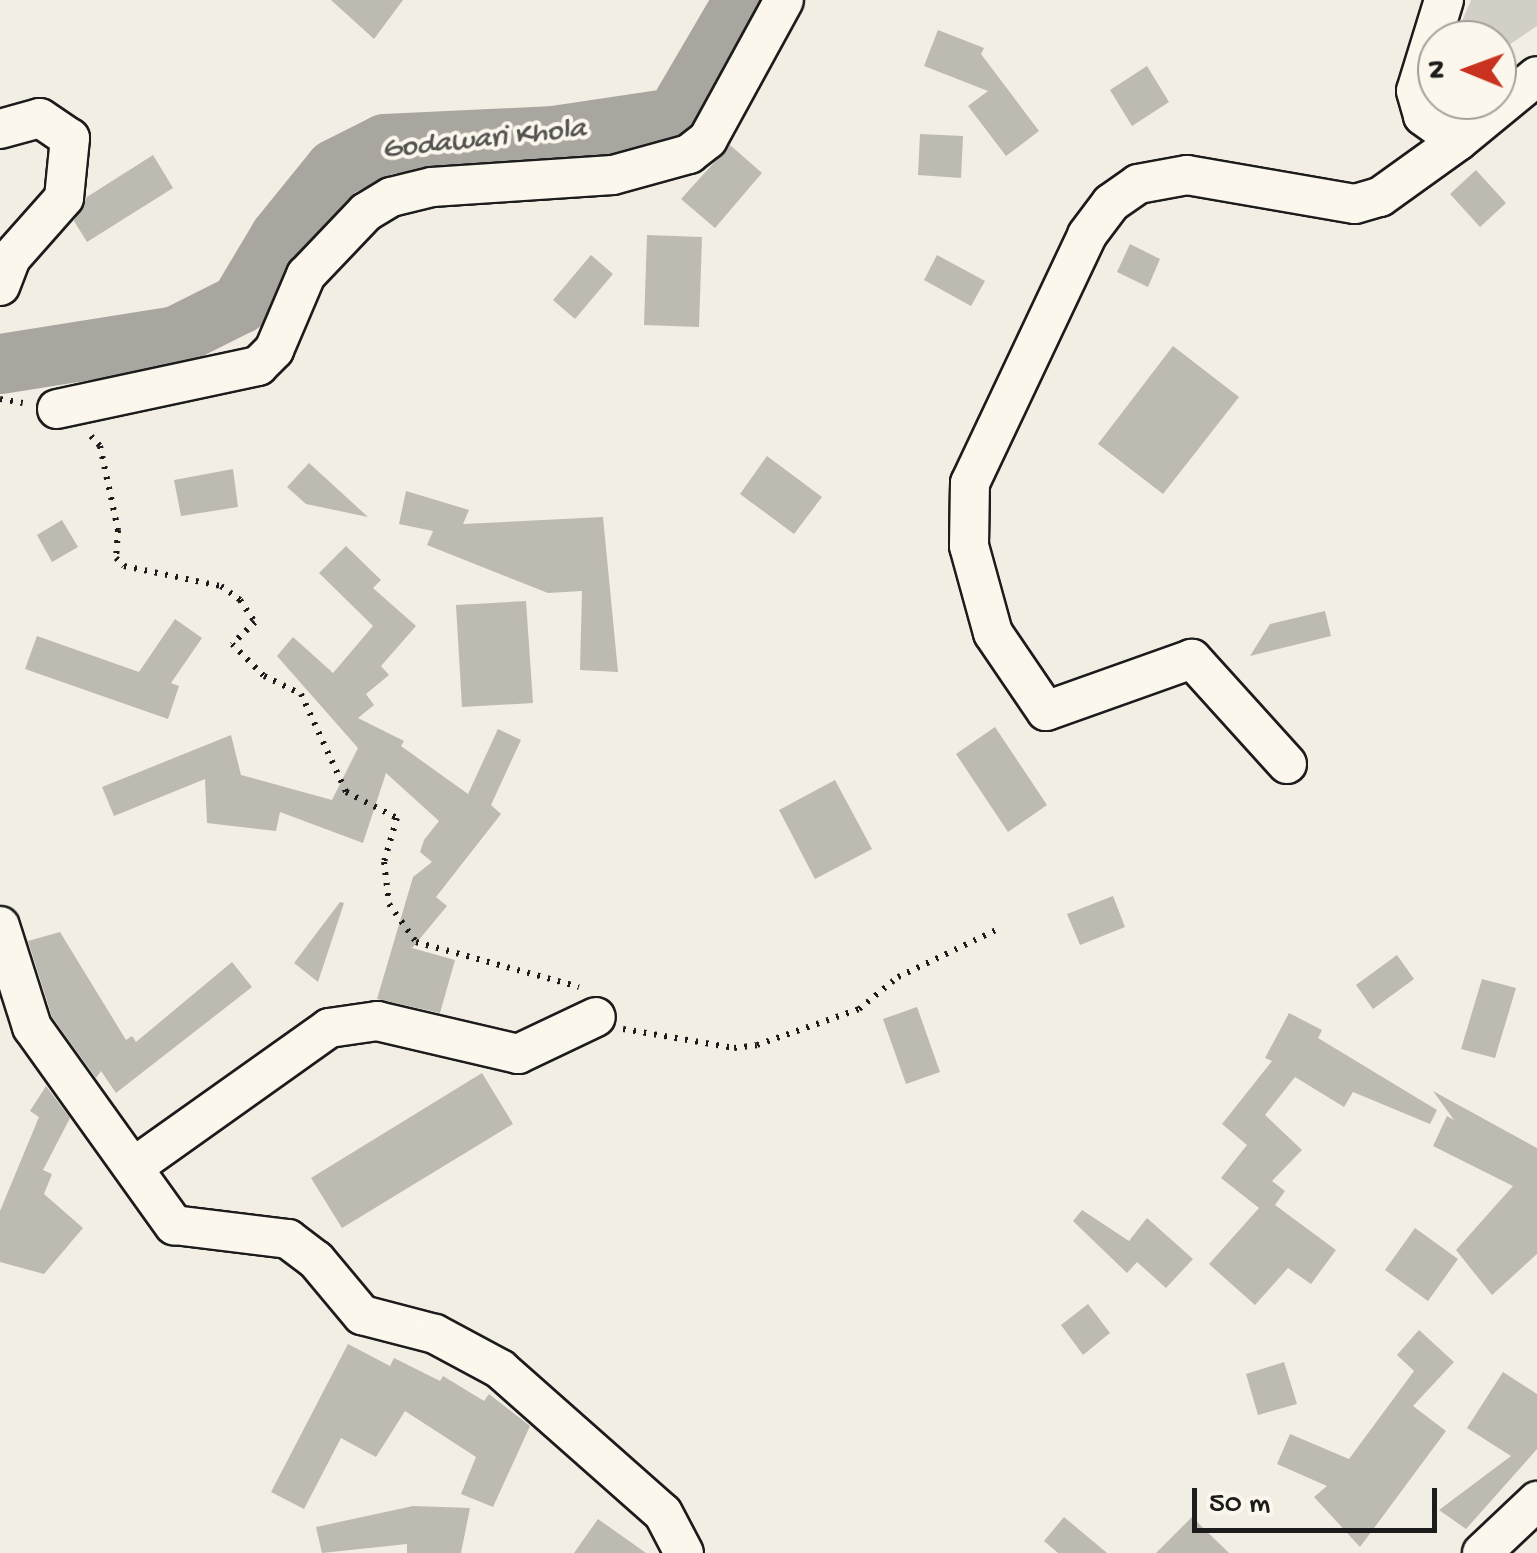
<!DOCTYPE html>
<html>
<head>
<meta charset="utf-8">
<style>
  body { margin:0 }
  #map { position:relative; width:1537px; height:1553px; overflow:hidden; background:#f2eee4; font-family:"Gochi Hand",sans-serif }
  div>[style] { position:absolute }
  .green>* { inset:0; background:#d2cfc6 }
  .river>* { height:60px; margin:-30px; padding:0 30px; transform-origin:30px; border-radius:30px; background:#a9a6a0 }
  .building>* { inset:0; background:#bdbab1 }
  .path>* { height:6px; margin-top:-3px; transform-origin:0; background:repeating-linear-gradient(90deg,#1c1c1c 0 2.5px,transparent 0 10.5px) }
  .roads { filter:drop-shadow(2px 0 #1c1c1c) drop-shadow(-2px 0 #1c1c1c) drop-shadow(0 2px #1c1c1c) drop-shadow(0 -2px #1c1c1c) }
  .minor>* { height:38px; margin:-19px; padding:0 19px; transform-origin:19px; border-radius:19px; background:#fbf7ec }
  span { translate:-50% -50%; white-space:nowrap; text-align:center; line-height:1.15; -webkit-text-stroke:8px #fbf7ec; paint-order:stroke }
  .water-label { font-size:30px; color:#545351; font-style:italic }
  .north { position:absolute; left:1417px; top:20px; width:100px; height:100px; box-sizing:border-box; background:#fbf7ec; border:2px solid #a29f99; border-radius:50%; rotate:271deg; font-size:28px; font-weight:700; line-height:40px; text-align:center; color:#1c1c1c }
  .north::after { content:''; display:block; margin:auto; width:35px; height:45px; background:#c8321e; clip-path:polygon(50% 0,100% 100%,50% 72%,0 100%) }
  .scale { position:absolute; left:1192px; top:1488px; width:245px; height:45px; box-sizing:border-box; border:5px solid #1c1c1c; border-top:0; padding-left:12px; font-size:30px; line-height:35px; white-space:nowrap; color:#1c1c1c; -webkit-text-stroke:8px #fbf7ec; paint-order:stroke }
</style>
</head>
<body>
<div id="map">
  <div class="green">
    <div style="clip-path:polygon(1471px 0,1537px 0,1537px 26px,1497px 53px,1497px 40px,1454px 40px)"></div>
  </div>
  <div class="river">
    <div style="left:0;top:364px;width:178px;rotate:-9deg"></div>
    <div style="left:176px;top:336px;width:72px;rotate:-26.6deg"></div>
    <div style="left:240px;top:304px;width:78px;rotate:-59.2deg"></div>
    <div style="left:280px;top:237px;width:87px;rotate:-51deg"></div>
    <div style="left:335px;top:169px;width:56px;rotate:-26.6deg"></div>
    <div style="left:385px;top:144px;width:169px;rotate:-2.7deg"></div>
    <div style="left:554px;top:136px;width:122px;rotate:-8.5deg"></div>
    <div style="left:675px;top:118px;width:137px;rotate:-59.7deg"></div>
  </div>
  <div class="building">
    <div style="clip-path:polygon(331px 0,403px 0,374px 39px)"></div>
    <div style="clip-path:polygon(938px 30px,984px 48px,981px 54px,1039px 131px,1006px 156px,968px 106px,988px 91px,924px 66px)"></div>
    <div style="clip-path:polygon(1147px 66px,1169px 102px,1132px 126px,1110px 90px)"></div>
    <div style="clip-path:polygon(920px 134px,963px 136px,961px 178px,918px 175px)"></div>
    <div style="clip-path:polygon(730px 145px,762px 173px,715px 228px,681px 199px)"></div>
    <div style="clip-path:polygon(153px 155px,173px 188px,87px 242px,74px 221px,87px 197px)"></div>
    <div style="clip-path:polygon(1476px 170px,1506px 203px,1480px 227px,1450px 194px)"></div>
    <div style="clip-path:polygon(647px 235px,702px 237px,699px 327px,644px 325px)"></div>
    <div style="clip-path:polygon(1130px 244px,1160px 259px,1148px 287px,1117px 272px)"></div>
    <div style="clip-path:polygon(591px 255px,613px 274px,575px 319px,553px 300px)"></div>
    <div style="clip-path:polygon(937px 255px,985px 281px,971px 306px,924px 280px)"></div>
    <div style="clip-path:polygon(1173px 346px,1239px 397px,1163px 494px,1098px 444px)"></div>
    <div style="clip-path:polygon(767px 456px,822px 497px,794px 534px,740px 494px)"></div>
    <div style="clip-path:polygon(309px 463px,368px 517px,306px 504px,287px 487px)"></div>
    <div style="clip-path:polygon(233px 469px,238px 507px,181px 516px,174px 480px)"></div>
    <div style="clip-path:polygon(406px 491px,469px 510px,463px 524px,603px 517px,618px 672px,580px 670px,582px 591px,548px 593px,427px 545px,433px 531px,399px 524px)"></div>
    <div style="clip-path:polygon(62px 520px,78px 547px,52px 562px,37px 535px)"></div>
    <div style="clip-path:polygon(346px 546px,381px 580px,373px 588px,416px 626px,381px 666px,389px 675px,366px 694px,374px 705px,358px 718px,404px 741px,401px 746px,468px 794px,498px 729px,521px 740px,491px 805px,501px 814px,436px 897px,447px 906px,412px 948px,455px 960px,440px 1013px,377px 999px,413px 877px,432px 862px,420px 852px,424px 840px,439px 821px,386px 773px,363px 843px,280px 812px,276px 831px,207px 823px,205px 779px,114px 816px,102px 787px,231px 735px,241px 775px,332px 800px,358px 748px,277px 656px,293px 637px,333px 673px,373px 626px,319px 573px)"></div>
    <div style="clip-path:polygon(526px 601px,533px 703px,462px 707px,456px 605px)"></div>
    <div style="clip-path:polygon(1325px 611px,1331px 636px,1250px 656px,1270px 624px)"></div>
    <div style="clip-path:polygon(175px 619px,202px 638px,171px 683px,179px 686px,168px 719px,25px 669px,37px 636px,139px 672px)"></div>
    <div style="clip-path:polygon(995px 727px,1047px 805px,1008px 832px,956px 754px)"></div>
    <div style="clip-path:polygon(835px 780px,872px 849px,815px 879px,779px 810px)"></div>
    <div style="clip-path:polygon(1113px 896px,1125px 927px,1080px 945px,1067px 914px)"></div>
    <div style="clip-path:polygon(340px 902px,344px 903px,318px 982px,294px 963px)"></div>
    <div style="clip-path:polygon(60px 932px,126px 1040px,132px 1036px,136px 1042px,232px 962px,252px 987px,116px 1093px,101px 1071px,96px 1078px,52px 1017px,28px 941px)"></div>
    <div style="clip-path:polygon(1397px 955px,1414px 979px,1373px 1009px,1356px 985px)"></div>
    <div style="clip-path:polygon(1482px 979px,1516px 988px,1495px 1058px,1461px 1049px)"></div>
    <div style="clip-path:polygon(917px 1007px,940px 1072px,906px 1084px,883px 1019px)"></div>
    <div style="clip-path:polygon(1289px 1013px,1322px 1030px,1318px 1038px,1437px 1110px,1430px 1124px,1353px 1092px,1344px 1107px,1295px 1077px,1265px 1115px,1302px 1150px,1272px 1181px,1285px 1191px,1275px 1205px,1336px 1250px,1311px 1284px,1288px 1268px,1255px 1305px,1209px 1264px,1259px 1208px,1221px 1178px,1247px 1145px,1222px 1124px,1272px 1061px,1265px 1058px)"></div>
    <div style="clip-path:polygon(482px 1073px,513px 1124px,342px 1228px,311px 1178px)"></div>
    <div style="clip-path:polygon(46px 1086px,70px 1118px,43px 1170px,52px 1174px,44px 1194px,83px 1228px,44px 1274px,0 1262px,0 1211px,39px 1117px,30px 1111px)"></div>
    <div style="clip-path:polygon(1433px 1091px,1537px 1148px,1537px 1254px,1492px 1295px,1456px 1250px,1513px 1186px,1433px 1146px,1447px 1116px,1454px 1120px)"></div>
    <div style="clip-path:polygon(1082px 1210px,1129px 1241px,1147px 1218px,1193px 1259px,1166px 1288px,1137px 1262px,1127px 1273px,1073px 1221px)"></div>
    <div style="clip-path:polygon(1415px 1228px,1458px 1259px,1428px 1301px,1385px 1270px)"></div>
    <div style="clip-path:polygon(1088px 1304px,1110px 1333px,1083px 1355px,1061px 1325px)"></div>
    <div style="clip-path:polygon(1419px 1330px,1454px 1362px,1413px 1406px,1446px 1431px,1360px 1547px,1314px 1497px,1327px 1486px,1277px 1464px,1290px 1434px,1349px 1459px,1414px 1371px,1397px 1355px)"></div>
    <div style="clip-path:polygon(348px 1344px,390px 1366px,394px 1358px,440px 1381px,443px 1376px,484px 1401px,489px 1394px,530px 1426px,493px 1507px,461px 1494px,476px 1457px,405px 1411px,376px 1457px,341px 1438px,304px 1509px,271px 1492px)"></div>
    <div style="clip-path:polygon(1284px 1362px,1297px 1404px,1258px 1415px,1246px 1374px)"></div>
    <div style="clip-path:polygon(1503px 1372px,1537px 1394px,1537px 1449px,1466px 1529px,1439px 1510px,1511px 1456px,1467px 1428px)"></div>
    <div style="clip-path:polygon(413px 1506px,470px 1508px,461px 1553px,407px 1553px,407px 1544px,322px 1553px,316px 1527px)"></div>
    <div style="clip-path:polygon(1064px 1517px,1107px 1553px,1058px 1553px,1044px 1541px)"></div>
    <div style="clip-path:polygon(1192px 1517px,1229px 1553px,1156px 1553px)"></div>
    <div style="clip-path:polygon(598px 1519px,646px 1553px,574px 1553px)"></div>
  </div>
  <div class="path">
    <div style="left:0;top:399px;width:23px;rotate:10deg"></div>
    <div style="left:91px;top:436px;width:13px;rotate:48deg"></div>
    <div style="left:100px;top:446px;width:86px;rotate:77.9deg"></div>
    <div style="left:118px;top:530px;width:28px;rotate:94deg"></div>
    <div style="left:116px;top:558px;width:11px;rotate:45deg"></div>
    <div style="left:124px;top:566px;width:99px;rotate:11.7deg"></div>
    <div style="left:221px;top:586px;width:24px;rotate:36deg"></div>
    <div style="left:240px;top:600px;width:27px;rotate:56deg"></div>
    <div style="left:255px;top:622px;width:32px;rotate:136deg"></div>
    <div style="left:232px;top:644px;width:45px;rotate:45deg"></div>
    <div style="left:264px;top:676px;width:41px;rotate:25.9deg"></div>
    <div style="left:301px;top:694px;width:108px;rotate:65.3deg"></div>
    <div style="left:346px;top:792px;width:57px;rotate:27deg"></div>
    <div style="left:397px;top:818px;width:46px;rotate:106.5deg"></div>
    <div style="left:384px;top:862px;width:42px;rotate:83.2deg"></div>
    <div style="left:389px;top:904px;width:47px;rotate:54.6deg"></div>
    <div style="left:416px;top:942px;width:169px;rotate:15.4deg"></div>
    <div style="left:623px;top:1029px;width:113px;rotate:9.7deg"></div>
    <div style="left:734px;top:1048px;width:23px;rotate:-7deg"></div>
    <div style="left:757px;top:1045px;width:108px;rotate:-19.4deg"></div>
    <div style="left:859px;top:1009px;width:50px;rotate:-39.4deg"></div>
    <div style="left:898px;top:977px;width:109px;rotate:-25.6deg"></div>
  </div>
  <div class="roads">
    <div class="minor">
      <div style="left:1444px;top:0;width:95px;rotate:107.1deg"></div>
      <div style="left:1416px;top:91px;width:26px;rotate:74deg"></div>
      <div style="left:1423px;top:116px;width:43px;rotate:35.5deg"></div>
      <div style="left:1458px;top:141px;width:102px;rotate:-39.4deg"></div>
      <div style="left:0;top:129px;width:41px;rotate:-15.4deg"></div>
      <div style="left:40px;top:118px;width:36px;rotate:34deg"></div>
      <div style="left:70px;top:138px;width:60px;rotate:95.7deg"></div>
      <div style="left:64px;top:198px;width:80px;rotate:131.5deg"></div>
      <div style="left:11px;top:258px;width:30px;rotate:111deg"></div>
      <div style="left:57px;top:409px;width:206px;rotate:-12.1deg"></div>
      <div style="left:258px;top:366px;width:23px;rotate:-45deg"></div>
      <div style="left:274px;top:350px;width:82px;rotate:-66.9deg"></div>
      <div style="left:306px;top:275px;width:87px;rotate:-46.4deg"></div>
      <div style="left:366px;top:212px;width:29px;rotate:-31deg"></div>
      <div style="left:391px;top:197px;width:42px;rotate:-13.7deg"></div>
      <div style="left:432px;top:187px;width:181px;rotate:-3.8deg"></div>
      <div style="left:613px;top:175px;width:79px;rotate:-15.4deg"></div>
      <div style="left:689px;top:154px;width:24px;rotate:-38deg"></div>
      <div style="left:708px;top:139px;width:158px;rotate:-61.3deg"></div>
      <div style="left:1287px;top:764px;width:142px;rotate:-132.1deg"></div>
      <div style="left:1192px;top:659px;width:155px;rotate:160.4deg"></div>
      <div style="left:1046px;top:711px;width:94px;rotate:-124.2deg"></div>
      <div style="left:993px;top:633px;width:90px;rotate:-105.4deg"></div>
      <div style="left:969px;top:546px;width:63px;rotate:-89.1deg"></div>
      <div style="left:970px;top:483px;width:274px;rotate:-64.7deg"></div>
      <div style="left:1087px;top:235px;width:40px;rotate:-53deg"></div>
      <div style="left:1111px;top:203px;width:33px;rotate:-35deg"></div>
      <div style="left:1138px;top:184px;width:50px;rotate:-10.4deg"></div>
      <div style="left:1187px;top:175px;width:170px;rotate:9.8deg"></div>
      <div style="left:1355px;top:204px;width:26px;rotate:-16deg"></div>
      <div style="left:1380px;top:197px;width:96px;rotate:-35.7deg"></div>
      <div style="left:0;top:926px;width:106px;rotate:72.4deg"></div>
      <div style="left:32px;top:1027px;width:244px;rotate:54.4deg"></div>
      <div style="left:174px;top:1225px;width:115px;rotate:7deg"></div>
      <div style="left:288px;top:1239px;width:35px;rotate:37deg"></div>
      <div style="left:316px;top:1260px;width:72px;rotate:50.1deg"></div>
      <div style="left:362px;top:1315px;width:75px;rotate:14.6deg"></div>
      <div style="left:435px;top:1334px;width:74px;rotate:28.3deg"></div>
      <div style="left:500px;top:1369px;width:217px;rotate:41.5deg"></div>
      <div style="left:663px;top:1513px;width:45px;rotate:62.3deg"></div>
      <div style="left:135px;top:1166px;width:238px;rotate:-35.4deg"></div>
      <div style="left:329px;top:1028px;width:49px;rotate:-8.3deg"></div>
      <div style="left:377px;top:1021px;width:145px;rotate:13.2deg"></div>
      <div style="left:518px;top:1054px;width:86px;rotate:-25.4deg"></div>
      <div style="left:1482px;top:1553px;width:76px;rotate:-43.4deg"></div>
    </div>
  </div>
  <div class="water-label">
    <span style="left:484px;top:141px;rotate:-6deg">Godawari Khola</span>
  </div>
  <div class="north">N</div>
  <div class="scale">50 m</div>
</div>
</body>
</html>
